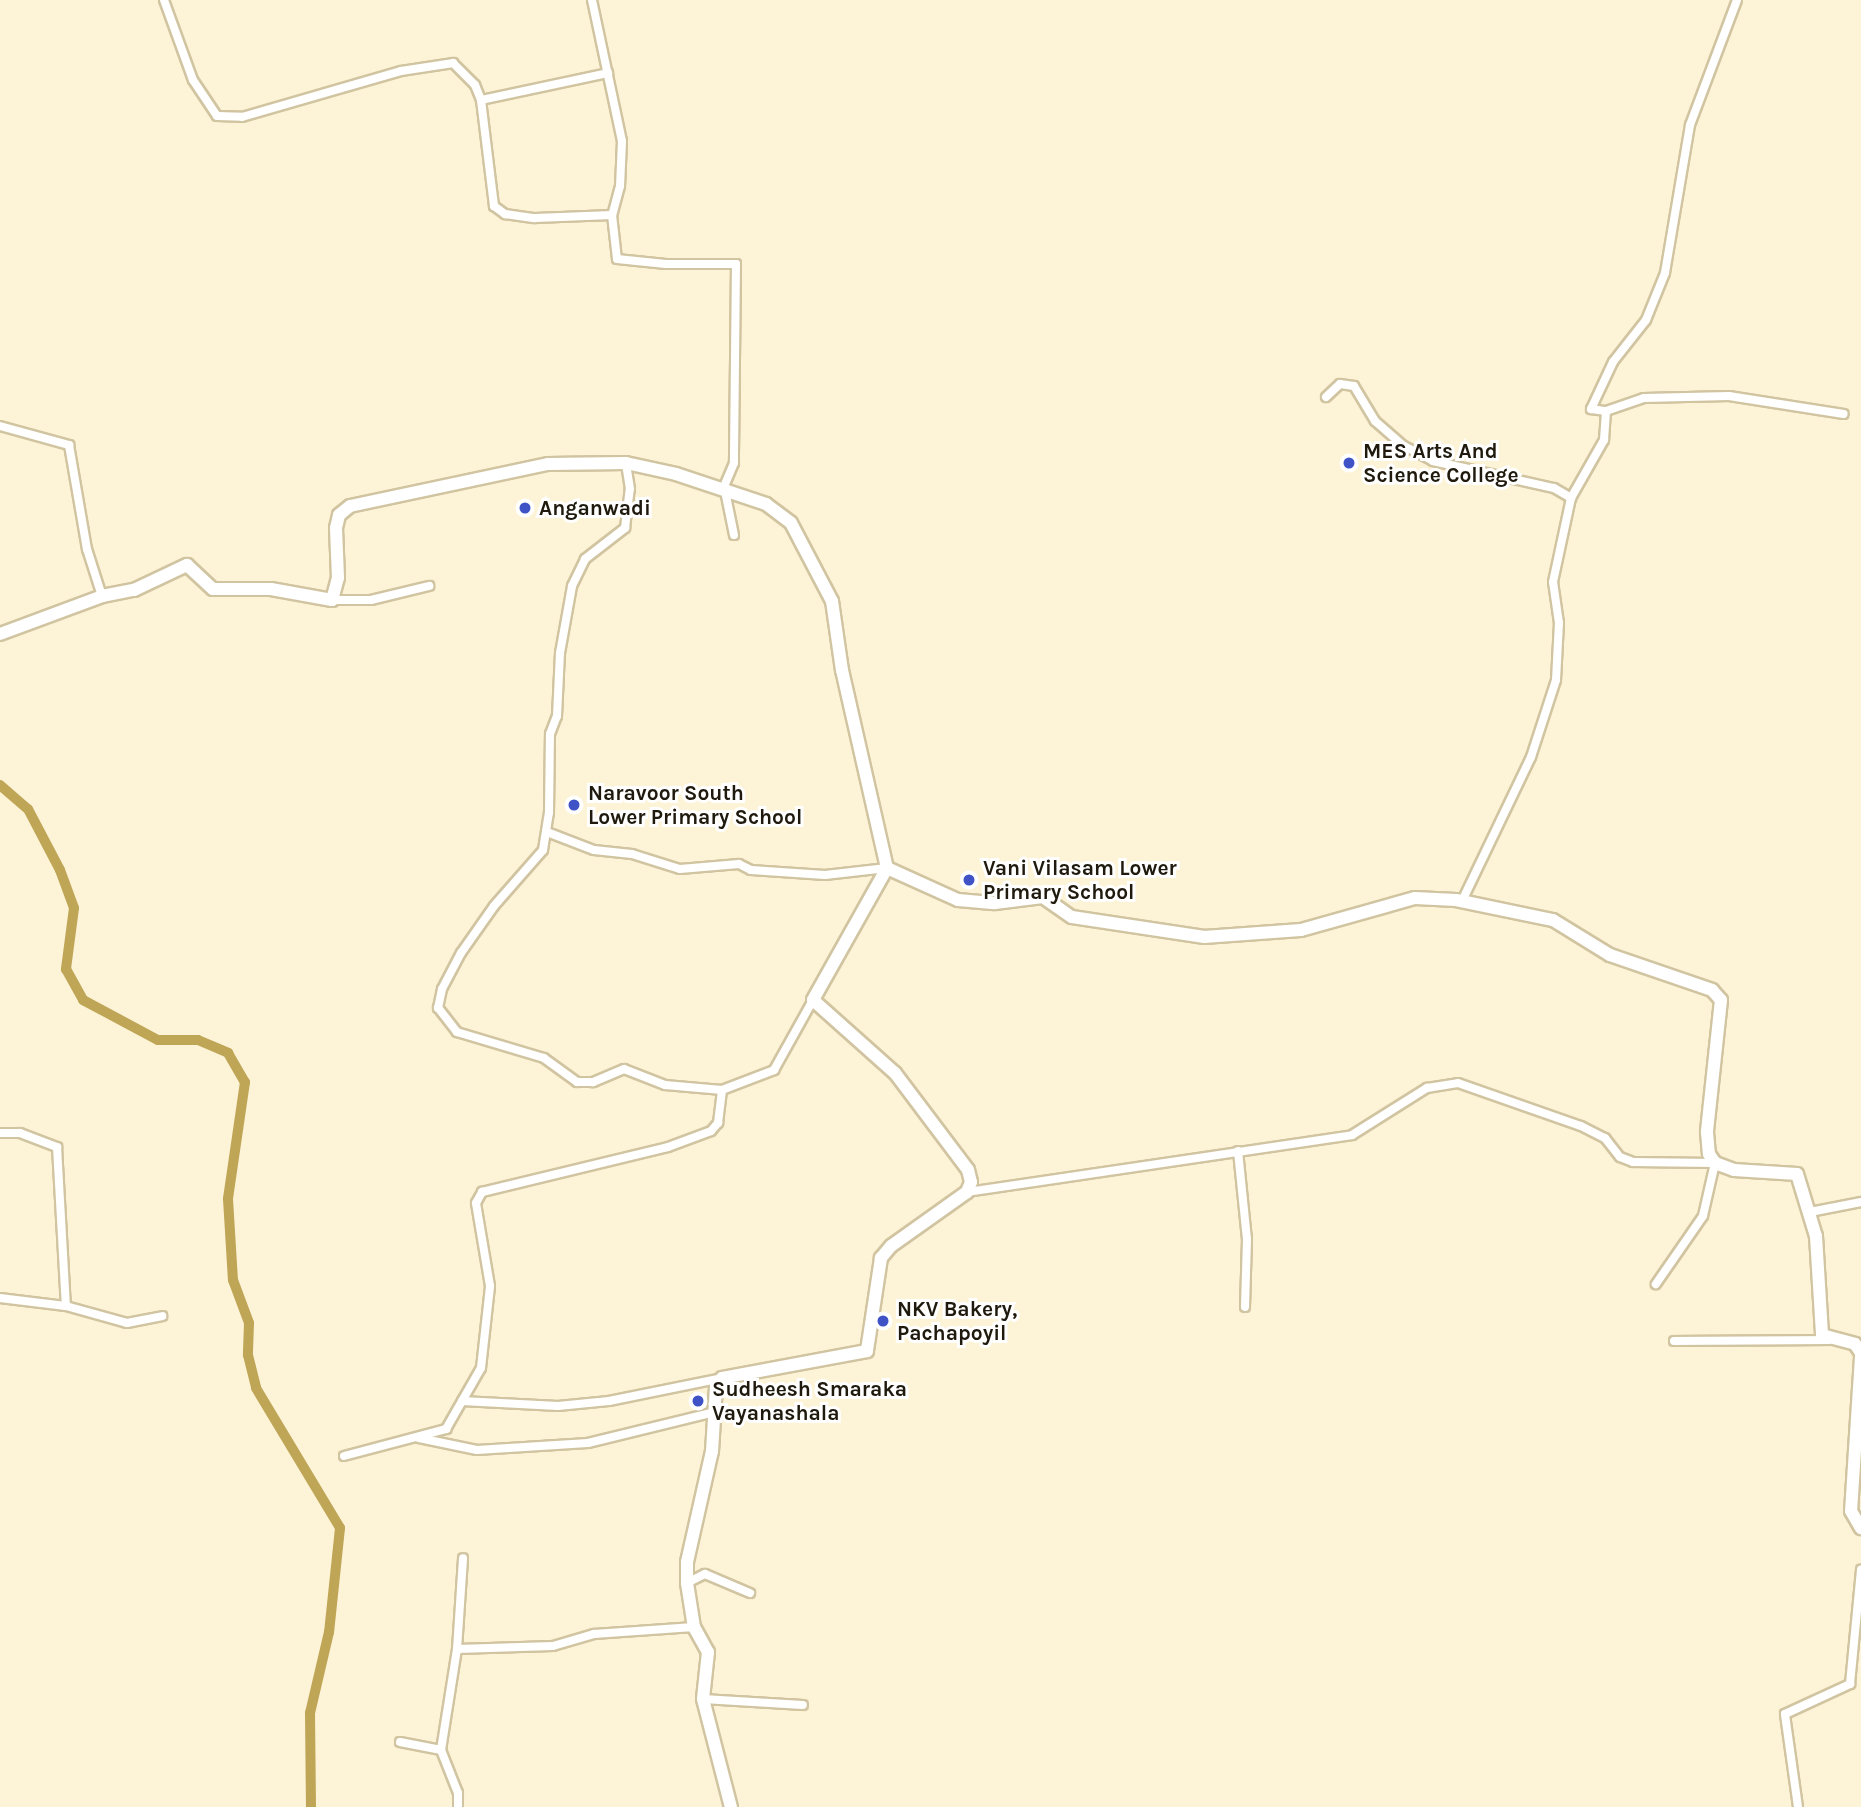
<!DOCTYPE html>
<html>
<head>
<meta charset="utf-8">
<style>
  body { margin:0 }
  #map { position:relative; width:1861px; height:1807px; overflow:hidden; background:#fdf3d6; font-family:Karla,sans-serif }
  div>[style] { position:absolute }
  .canal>* { height:10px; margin:-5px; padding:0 5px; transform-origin:5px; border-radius:5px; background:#bfa556 }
  .roads { filter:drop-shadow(2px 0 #d1c4a1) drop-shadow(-2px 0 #d1c4a1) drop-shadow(0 2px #d1c4a1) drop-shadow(0 -2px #d1c4a1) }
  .street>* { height:8px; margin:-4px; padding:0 4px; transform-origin:4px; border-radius:4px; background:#fff }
  .secondary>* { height:12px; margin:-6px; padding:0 6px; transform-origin:6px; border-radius:6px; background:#fff }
  .dots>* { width:19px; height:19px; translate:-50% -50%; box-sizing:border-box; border:4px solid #fff; border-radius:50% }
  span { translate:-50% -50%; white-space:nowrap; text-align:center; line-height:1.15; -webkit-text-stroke:6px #fff; paint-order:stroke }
  .poi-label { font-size:21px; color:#1f1a0d; font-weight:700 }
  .left { translate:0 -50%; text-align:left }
</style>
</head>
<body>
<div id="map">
  <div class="canal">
    <div style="left:0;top:785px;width:37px;rotate:41deg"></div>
    <div style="left:28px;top:809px;width:69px;rotate:62.3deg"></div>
    <div style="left:60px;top:870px;width:40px;rotate:69.8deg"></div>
    <div style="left:74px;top:908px;width:62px;rotate:97.5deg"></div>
    <div style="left:66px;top:969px;width:35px;rotate:61deg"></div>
    <div style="left:83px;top:1000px;width:85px;rotate:28.1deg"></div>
    <div style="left:158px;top:1040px;width:40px"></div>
    <div style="left:198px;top:1040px;width:33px;rotate:23deg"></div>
    <div style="left:228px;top:1053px;width:34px;rotate:60deg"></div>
    <div style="left:245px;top:1082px;width:118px;rotate:98.3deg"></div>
    <div style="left:228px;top:1199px;width:81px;rotate:86.5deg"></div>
    <div style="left:233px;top:1280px;width:46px;rotate:69.6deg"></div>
    <div style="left:249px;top:1323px;width:32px;rotate:92deg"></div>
    <div style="left:248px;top:1355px;width:34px;rotate:76deg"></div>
    <div style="left:256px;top:1388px;width:163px;rotate:59deg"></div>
    <div style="left:340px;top:1528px;width:105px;rotate:96deg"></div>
    <div style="left:329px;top:1632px;width:83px;rotate:103.2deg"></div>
    <div style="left:310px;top:1713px;width:94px;rotate:89.4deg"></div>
  </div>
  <div class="roads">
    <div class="street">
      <div style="left:164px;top:0;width:85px;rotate:70.1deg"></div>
      <div style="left:193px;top:80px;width:43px;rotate:56.3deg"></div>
      <div style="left:217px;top:116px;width:25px;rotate:2deg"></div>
      <div style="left:242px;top:117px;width:166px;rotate:-16.1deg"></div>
      <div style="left:401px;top:71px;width:53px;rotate:-8.7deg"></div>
      <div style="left:453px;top:63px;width:31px;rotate:45deg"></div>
      <div style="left:475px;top:85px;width:16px;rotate:68deg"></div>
      <div style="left:481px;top:100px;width:107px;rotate:83deg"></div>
      <div style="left:494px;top:206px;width:14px;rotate:36deg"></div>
      <div style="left:505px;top:214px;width:30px;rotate:8deg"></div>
      <div style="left:535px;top:218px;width:77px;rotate:-2.2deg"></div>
      <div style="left:592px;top:0;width:144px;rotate:78deg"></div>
      <div style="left:622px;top:141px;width:45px;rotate:92.5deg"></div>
      <div style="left:620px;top:186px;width:30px;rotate:105deg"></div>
      <div style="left:612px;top:215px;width:44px;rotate:83.5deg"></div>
      <div style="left:617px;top:259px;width:49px;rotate:5.8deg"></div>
      <div style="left:666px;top:264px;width:70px"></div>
      <div style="left:736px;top:264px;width:199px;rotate:90.6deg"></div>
      <div style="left:734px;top:463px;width:25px;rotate:113deg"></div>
      <div style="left:724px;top:486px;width:50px;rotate:78.5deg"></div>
      <div style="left:1737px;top:0;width:134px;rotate:110.6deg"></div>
      <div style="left:1690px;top:125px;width:150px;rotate:99.6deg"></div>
      <div style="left:1665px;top:273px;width:51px;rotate:112deg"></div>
      <div style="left:1646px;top:320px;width:53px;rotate:128.2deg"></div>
      <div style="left:1613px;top:362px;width:52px;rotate:115.1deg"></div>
      <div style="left:1591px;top:409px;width:15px;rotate:8deg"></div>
      <div style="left:1606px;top:411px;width:40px;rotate:-18.9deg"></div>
      <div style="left:1644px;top:398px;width:85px;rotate:-1.3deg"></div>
      <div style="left:1729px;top:396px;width:116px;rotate:8.9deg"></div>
      <div style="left:481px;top:100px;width:130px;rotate:-12deg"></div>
      <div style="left:1326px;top:397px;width:19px;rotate:-43deg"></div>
      <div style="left:1340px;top:384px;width:14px;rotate:8deg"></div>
      <div style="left:1354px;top:386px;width:41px;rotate:59deg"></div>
      <div style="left:1375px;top:421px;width:38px;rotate:41deg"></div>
      <div style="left:1404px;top:446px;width:33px;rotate:27deg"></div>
      <div style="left:1433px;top:461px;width:124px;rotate:12.6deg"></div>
      <div style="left:1554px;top:488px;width:20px;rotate:30deg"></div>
      <div style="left:0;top:426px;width:72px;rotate:15.4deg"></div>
      <div style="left:69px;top:445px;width:106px;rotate:80.2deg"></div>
      <div style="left:87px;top:549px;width:49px;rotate:72.3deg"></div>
      <div style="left:332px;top:600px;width:39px"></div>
      <div style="left:371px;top:600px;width:60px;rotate:-13.6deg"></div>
      <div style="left:547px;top:832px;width:50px;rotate:21deg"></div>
      <div style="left:594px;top:850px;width:38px;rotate:6deg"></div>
      <div style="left:632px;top:854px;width:50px;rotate:17.4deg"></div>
      <div style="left:680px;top:869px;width:59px;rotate:-4.8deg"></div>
      <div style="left:739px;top:864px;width:13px;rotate:27deg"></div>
      <div style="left:751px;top:870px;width:74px;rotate:3.9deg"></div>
      <div style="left:825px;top:875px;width:62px;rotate:-6.4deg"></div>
      <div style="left:1462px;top:901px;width:160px;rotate:-64.4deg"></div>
      <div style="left:1531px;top:757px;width:81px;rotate:-72deg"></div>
      <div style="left:1556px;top:680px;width:57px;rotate:-87deg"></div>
      <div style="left:1559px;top:623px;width:41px;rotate:-98.3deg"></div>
      <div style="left:1553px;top:582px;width:86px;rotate:-77.9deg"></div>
      <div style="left:1571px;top:498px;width:67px;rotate:-60.4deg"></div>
      <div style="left:1604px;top:440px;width:29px;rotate:-86deg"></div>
      <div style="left:722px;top:1090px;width:56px;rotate:-21deg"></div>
      <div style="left:774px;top:1070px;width:80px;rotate:-60.9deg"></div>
      <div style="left:0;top:1133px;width:20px"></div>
      <div style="left:20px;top:1133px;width:40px;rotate:21deg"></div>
      <div style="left:57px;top:1147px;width:159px;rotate:86.8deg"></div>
      <div style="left:1238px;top:1151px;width:88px;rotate:84.2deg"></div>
      <div style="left:1247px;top:1239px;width:68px;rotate:91.7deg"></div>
      <div style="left:967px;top:1192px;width:389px;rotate:-8.4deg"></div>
      <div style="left:1352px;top:1135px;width:89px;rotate:-32.1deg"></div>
      <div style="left:1427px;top:1088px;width:31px;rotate:-9deg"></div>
      <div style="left:1458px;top:1083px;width:130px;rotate:19.3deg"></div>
      <div style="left:1581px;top:1126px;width:27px;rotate:27deg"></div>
      <div style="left:1605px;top:1138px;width:24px;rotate:52deg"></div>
      <div style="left:1620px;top:1157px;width:14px;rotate:21deg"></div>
      <div style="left:1633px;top:1162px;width:82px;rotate:0.7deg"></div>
      <div style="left:1715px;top:1163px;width:54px;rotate:102.8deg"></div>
      <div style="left:1703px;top:1216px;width:83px;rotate:124.7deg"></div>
      <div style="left:1810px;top:1212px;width:52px;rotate:-11.1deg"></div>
      <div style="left:0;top:1298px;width:66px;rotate:6.9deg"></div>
      <div style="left:66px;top:1306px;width:63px;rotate:15.6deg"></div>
      <div style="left:127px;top:1323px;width:36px;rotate:-11deg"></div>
      <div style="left:1674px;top:1341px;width:155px;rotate:-0.4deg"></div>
      <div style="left:462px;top:1401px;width:96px;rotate:3deg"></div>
      <div style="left:558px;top:1406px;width:51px;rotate:-5.6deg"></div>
      <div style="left:609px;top:1401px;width:115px;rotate:-11.5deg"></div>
      <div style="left:419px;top:1438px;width:59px;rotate:11.7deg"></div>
      <div style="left:477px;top:1450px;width:111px;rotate:-3.6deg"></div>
      <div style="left:588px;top:1443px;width:131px;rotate:-13.7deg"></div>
      <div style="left:344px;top:1456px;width:106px;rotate:-14.8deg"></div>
      <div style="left:446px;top:1429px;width:70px;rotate:-60.2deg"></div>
      <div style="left:481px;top:1368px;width:82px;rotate:-83.7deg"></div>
      <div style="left:490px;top:1286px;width:84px;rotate:-99.6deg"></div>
      <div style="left:476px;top:1203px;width:13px;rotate:-61deg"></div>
      <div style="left:482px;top:1192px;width:191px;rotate:-13.6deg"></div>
      <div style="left:668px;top:1147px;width:46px;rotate:-20.4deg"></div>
      <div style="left:711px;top:1131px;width:11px;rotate:-49deg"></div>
      <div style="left:718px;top:1123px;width:33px;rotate:-83deg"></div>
      <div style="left:722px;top:1090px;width:57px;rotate:-175deg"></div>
      <div style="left:665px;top:1085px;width:44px;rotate:-158.7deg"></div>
      <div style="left:624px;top:1069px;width:34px;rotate:157deg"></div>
      <div style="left:593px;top:1082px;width:16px;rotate:180deg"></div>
      <div style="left:577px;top:1082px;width:41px;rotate:-144deg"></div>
      <div style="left:544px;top:1058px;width:91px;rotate:-163.4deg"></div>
      <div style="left:457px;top:1032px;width:31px;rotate:-128deg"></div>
      <div style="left:438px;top:1008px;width:19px;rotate:-78deg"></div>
      <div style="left:442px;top:989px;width:41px;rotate:-62.2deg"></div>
      <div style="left:461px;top:953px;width:57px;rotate:-54.9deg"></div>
      <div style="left:494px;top:906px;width:74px;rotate:-48.8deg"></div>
      <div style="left:543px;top:850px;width:37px;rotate:-81deg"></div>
      <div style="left:549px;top:813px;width:79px;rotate:-89.3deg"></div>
      <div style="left:550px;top:734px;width:19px;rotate:-69deg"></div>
      <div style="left:557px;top:716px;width:63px;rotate:-87.3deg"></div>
      <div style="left:560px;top:653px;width:68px;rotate:-79.8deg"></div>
      <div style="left:572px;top:586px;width:30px;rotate:-64deg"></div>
      <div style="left:585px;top:559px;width:51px;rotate:-37.8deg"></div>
      <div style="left:625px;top:528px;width:39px;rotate:-83deg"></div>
      <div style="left:630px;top:489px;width:26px;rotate:-99deg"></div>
      <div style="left:687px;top:1583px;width:20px;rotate:-27deg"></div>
      <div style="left:705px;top:1574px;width:49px;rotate:22.9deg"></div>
      <div style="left:457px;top:1649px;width:96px;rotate:-1.8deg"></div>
      <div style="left:553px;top:1646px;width:43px;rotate:-16.3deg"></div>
      <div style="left:594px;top:1634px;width:100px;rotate:-4deg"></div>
      <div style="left:703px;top:1699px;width:100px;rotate:3.4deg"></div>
      <div style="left:400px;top:1742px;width:42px;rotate:11deg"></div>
      <div style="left:458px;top:1807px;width:14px;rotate:-90deg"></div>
      <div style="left:458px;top:1793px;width:46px;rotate:-111.6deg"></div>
      <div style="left:441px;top:1750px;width:102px;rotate:-81deg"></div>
      <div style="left:457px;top:1649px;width:91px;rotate:-86.2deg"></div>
      <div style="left:1798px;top:1807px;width:94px;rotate:-98deg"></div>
      <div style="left:1785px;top:1714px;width:72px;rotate:-24.8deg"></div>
      <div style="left:1850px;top:1684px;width:115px;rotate:-84.5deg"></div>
    </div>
    <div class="secondary">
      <div style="left:0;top:634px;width:109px;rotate:-20.4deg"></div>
      <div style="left:102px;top:596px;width:33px;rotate:-11deg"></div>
      <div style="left:134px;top:590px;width:59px;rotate:-25.3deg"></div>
      <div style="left:187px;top:565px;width:35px;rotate:43deg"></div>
      <div style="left:213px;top:589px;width:58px"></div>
      <div style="left:271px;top:589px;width:62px;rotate:10.2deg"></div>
      <div style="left:332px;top:600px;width:23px;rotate:-75deg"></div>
      <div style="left:338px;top:578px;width:50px;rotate:-92.3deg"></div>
      <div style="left:336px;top:528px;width:13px;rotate:-77deg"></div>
      <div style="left:339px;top:515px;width:14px;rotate:-39deg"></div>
      <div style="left:350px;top:506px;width:202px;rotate:-12deg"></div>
      <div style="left:548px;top:464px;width:78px;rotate:-0.7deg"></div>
      <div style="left:626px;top:463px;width:51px;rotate:12.4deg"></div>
      <div style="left:676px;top:474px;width:95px;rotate:18.4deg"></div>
      <div style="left:766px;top:504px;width:31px;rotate:37deg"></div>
      <div style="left:791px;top:523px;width:88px;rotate:62.3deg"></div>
      <div style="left:832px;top:601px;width:70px;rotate:81.8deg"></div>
      <div style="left:842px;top:670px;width:203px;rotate:77.2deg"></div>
      <div style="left:887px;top:868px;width:151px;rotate:119.3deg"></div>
      <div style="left:813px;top:1000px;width:110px;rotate:41.7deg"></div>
      <div style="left:895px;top:1073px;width:121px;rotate:53deg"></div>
      <div style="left:968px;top:1170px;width:12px;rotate:76deg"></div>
      <div style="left:971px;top:1182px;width:11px;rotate:112deg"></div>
      <div style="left:967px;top:1192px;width:93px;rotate:144.6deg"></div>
      <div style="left:891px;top:1246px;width:16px;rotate:130deg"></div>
      <div style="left:881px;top:1258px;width:94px;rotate:98.6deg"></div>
      <div style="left:867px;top:1351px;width:147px;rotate:169.5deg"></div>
      <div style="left:722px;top:1378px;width:10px;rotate:127deg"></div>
      <div style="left:716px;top:1386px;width:65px;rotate:93.5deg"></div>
      <div style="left:712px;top:1451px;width:114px;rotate:102.7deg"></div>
      <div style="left:687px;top:1562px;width:21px;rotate:90deg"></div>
      <div style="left:687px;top:1583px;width:45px;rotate:81deg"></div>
      <div style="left:694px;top:1627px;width:29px;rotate:61deg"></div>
      <div style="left:708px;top:1652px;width:47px;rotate:96.1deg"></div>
      <div style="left:703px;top:1699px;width:112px;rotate:75.5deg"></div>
      <div style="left:887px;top:868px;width:78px;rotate:24.3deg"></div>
      <div style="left:958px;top:900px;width:37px;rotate:5deg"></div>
      <div style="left:995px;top:903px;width:48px;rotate:-7.1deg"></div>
      <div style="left:1043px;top:897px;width:35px;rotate:35deg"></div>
      <div style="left:1072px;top:917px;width:134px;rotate:8.6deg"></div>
      <div style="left:1204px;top:937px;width:97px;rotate:-4.1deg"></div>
      <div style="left:1301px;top:930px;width:118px;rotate:-15.7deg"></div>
      <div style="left:1415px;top:898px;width:41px;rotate:2.8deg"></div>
      <div style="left:1456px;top:900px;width:99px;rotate:11.7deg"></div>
      <div style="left:1553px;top:920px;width:67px;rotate:31.6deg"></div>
      <div style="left:1610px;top:955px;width:108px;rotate:18.9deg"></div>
      <div style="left:1712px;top:990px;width:13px;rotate:48deg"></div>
      <div style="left:1721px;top:1000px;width:133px;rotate:96.1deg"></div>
      <div style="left:1707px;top:1132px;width:22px;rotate:85deg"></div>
      <div style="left:1709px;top:1154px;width:11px;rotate:56deg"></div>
      <div style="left:1715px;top:1163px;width:20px;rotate:20deg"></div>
      <div style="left:1734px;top:1170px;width:63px;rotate:3.6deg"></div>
      <div style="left:1797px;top:1174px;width:65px;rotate:73deg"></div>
      <div style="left:1816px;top:1236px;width:99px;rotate:86.5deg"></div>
      <div style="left:1822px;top:1335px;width:34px;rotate:15deg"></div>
      <div style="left:1855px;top:1344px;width:11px;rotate:56deg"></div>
      <div style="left:1861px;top:1357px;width:154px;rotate:93.7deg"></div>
      <div style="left:1851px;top:1511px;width:20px;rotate:60deg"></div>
    </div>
  </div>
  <div class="dots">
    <div style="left:1349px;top:463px;background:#3f53c6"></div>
    <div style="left:525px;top:508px;background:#3f53c6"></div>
    <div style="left:574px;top:805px;background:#3f53c6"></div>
    <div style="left:969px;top:880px;background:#3f53c6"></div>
    <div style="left:883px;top:1321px;background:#3f53c6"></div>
    <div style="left:698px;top:1401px;background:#3f53c6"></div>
  </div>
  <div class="poi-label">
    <span class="left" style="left:1363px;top:463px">MES Arts And<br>Science College</span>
    <span class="left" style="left:539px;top:508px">Anganwadi</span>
    <span class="left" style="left:588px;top:805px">Naravoor South<br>Lower Primary School</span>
    <span class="left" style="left:983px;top:880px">Vani Vilasam Lower<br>Primary School</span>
    <span class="left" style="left:897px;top:1321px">NKV Bakery,<br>Pachapoyil</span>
    <span class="left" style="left:712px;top:1401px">Sudheesh Smaraka<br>Vayanashala</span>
  </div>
</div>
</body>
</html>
